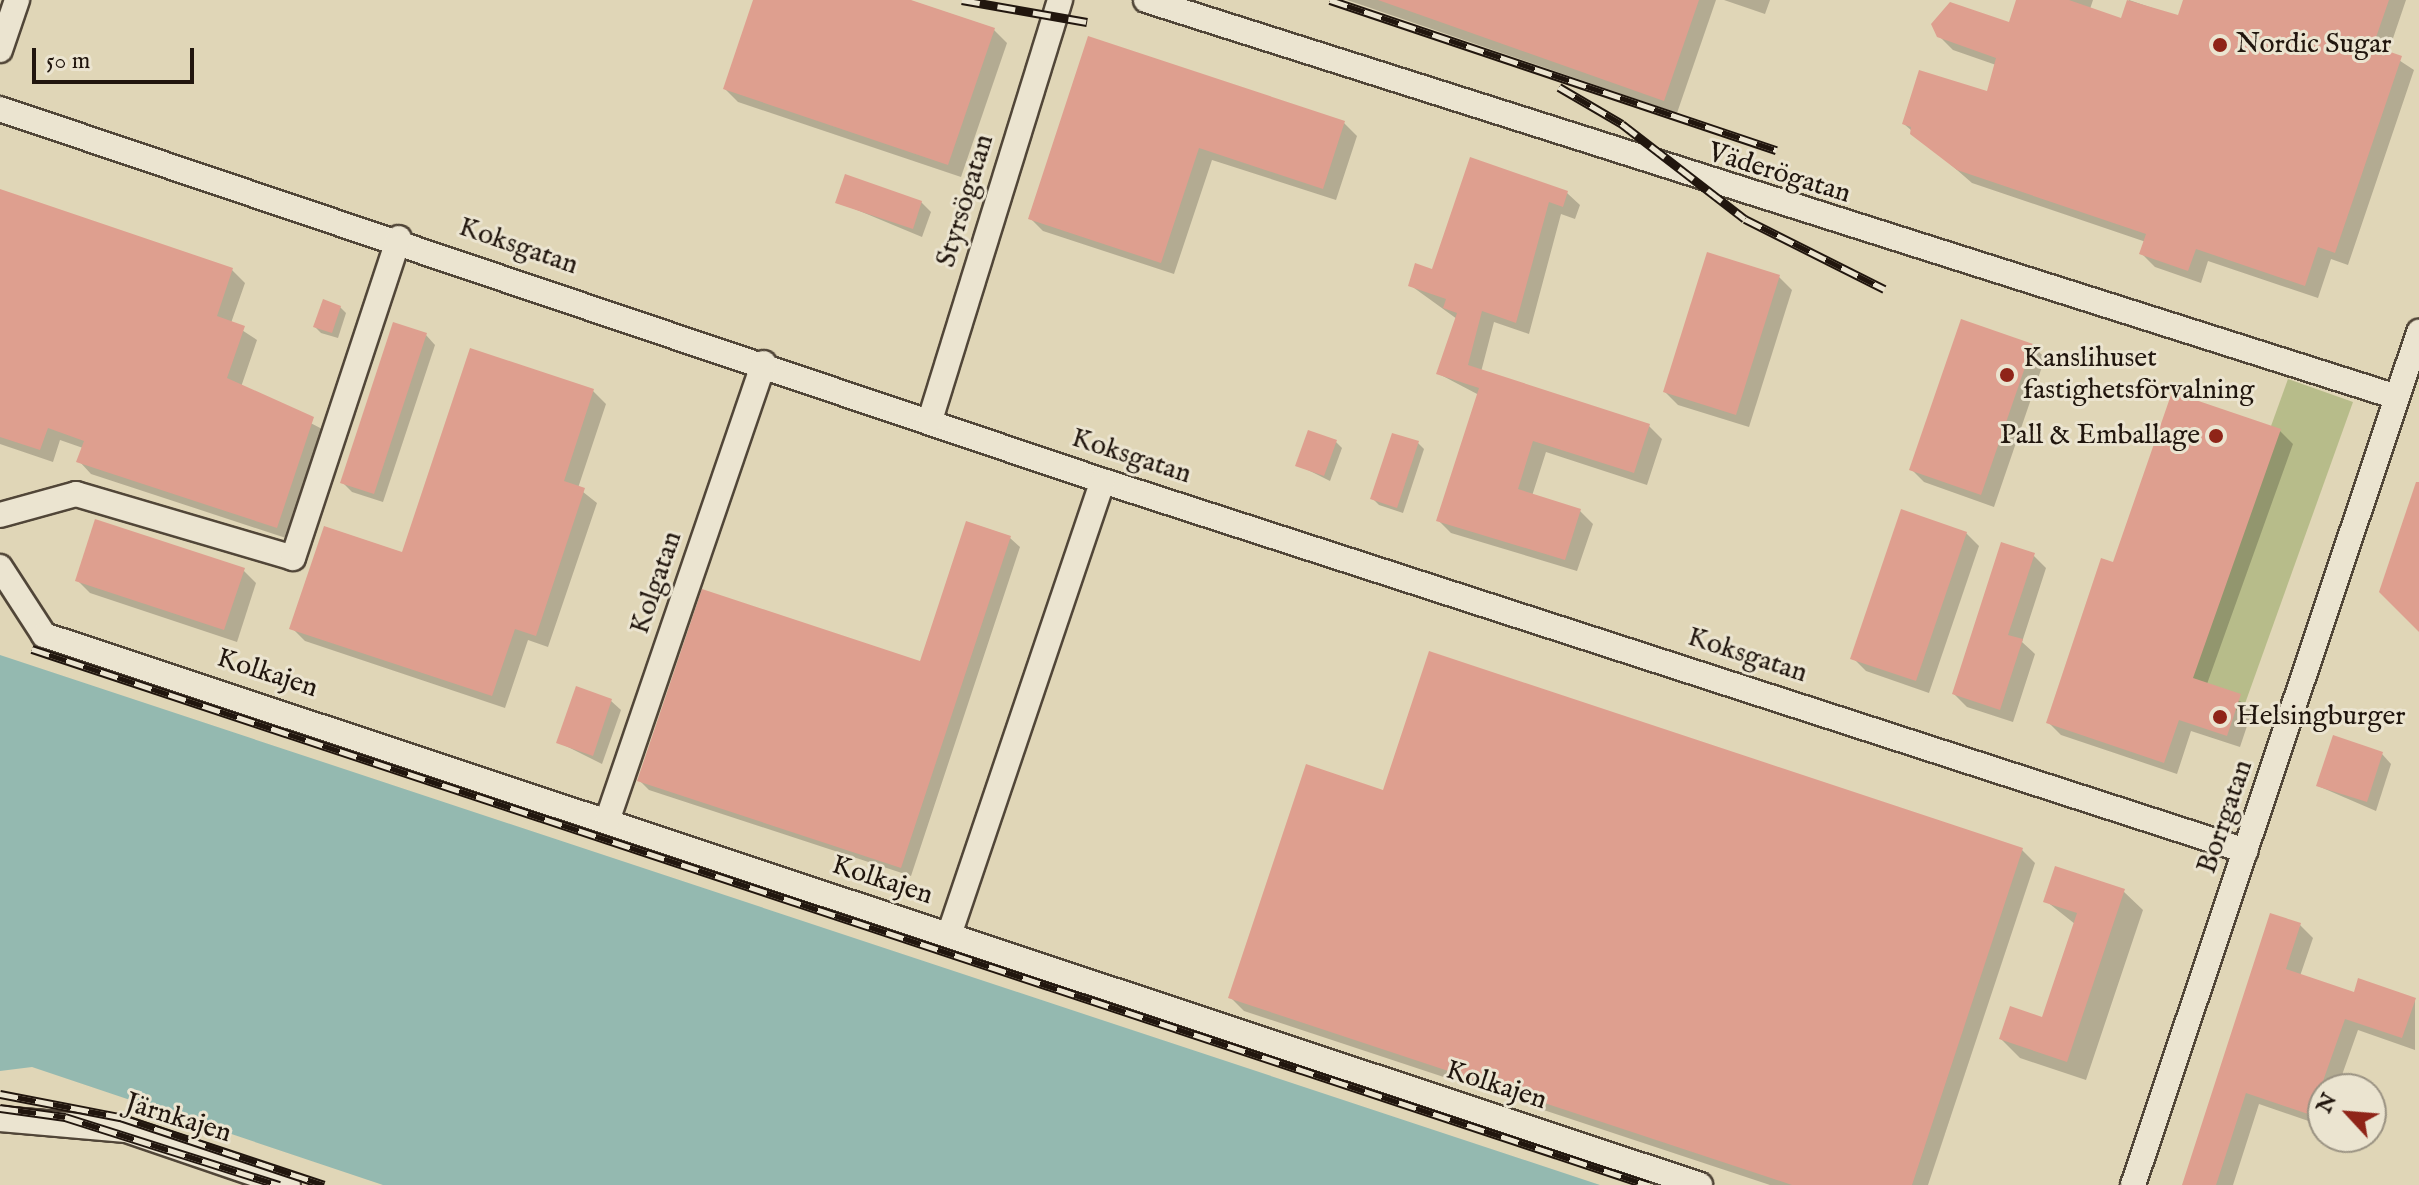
<!DOCTYPE html>
<html>
<head>
<meta charset="utf-8">
<style>
  body { margin:0 }
  #map { position:relative; width:2419px; height:1185px; overflow:hidden; background:#e0d6b7; font-family:"IM FELL English",serif }
  div>[style] { position:absolute }
  .green>* { inset:0; background:#b7bc8a }
  .water>* { inset:0; background:#94b9b0 }
  .shadow>* { inset:0; background:#0003 }
  .building>* { inset:0; background:#de9f8f }
  .roads { filter:drop-shadow(2px 0 #514638) drop-shadow(-2px 0 #514638) drop-shadow(0 2px #514638) drop-shadow(0 -2px #514638) }
  .minor>* { height:24px; margin:-12px; padding:0 12px; transform-origin:12px; border-radius:12px; background:#ebe4d0 }
  .rail>* { height:9px; margin-top:-4.5px; transform-origin:0; background:repeating-linear-gradient(90deg,#ebe4d0 0 18px,#21160e 0 36px); box-sizing:border-box; border-block:2px solid #21160e }
  .dots>* { width:22px; height:22px; translate:-50% -50%; box-sizing:border-box; border:4px solid #ebe4d0; border-radius:50% }
  span { translate:-50% -50%; white-space:nowrap; text-align:center; line-height:1.15; -webkit-text-stroke:6px #ebe4d0; paint-order:stroke }
  .poi-label { font-size:28px; color:#21160e }
  .left { translate:0 -50%; text-align:left }
  .right { translate:-100% -50%; text-align:right }
  .street-label { font-size:28px; color:#21160e }
  .north { position:absolute; left:2307px; top:1073px; width:80px; height:80px; box-sizing:border-box; background:#ebe4d0; border:2px solid #9a9282; border-radius:50%; rotate:296deg; font-size:22px; font-weight:700; line-height:32px; text-align:center; color:#21160e }
  .north::after { content:''; display:block; margin:auto; width:28px; height:36px; background:#8f2418; clip-path:polygon(50% 0,100% 100%,50% 72%,0 100%) }
  .scale { position:absolute; left:32px; top:48px; width:162px; height:36px; box-sizing:border-box; border:4px solid #21160e; border-top:0; padding-left:10px; font-size:24px; line-height:28px; white-space:nowrap; color:#21160e; -webkit-text-stroke:6px #ebe4d0; paint-order:stroke }
</style>
</head>
<body>
<div id="map">
  <div class="green">
    <div style="clip-path:polygon(2288px 379px,2353px 402px,2242px 712px,2175px 692px)"></div>
  </div>
  <div class="water">
    <div style="clip-path:polygon(0 655px,1600px 1185px,383px 1185px,32px 1067px,0 1071px)"></div>
  </div>
  <div class="shadow">
    <div style="clip-path:polygon(755px 0,904px 0,994px 30px,1007px 43px,961px 177px,738px 102px,725px 89px)"></div>
    <div style="clip-path:polygon(1347px 0,1716px 0,1677px 113px)"></div>
    <div style="clip-path:polygon(1724px 0,1770px 0,1765px 14px)"></div>
    <div style="clip-path:polygon(2018px 0,2093px 0,2090px 9px,2122px 20px,2129px 0,2179px 17px,2185px 0,2406px 0,2388px 53px,2414px 70px,2348px 265px,2331px 259px,2318px 298px,2208px 261px,2201px 283px,2155px 267px,2142px 254px,2146px 242px,1972px 183px,1904px 124px,1988px 93px,1996px 65px,1953px 50px,1939px 36px,2010px 24px)"></div>
    <div style="clip-path:polygon(1089px 39px,1344px 123px,1357px 136px,1336px 200px,1212px 160px,1174px 274px,1043px 231px,1030px 218px)"></div>
    <div style="clip-path:polygon(1471px 160px,1567px 193px,1580px 205px,1575px 219px,1561px 214px,1529px 334px,1494px 322px,1481px 372px,1649px 426px,1662px 439px,1647px 485px,1546px 452px,1532px 496px,1580px 511px,1593px 524px,1577px 571px,1451px 533px,1438px 520px,1479px 395px,1439px 374px,1457px 319px,1410px 285px,1433px 271px)"></div>
    <div style="clip-path:polygon(0 191px,232px 270px,245px 283px,231px 323px,257px 340px,241px 387px,326px 431px,289px 539px,91px 474px,79px 461px,83px 448px,60px 440px,53px 462px,0 444px)"></div>
    <div style="clip-path:polygon(838px 202px,921px 202px,931px 212px,922px 237px)"></div>
    <div style="clip-path:polygon(1779px 277px,1792px 290px,1749px 427px,1678px 405px,1665px 392px)"></div>
    <div style="clip-path:polygon(340px 307px,346px 313px,338px 338px,321px 333px,315px 327px)"></div>
    <div style="clip-path:polygon(426px 335px,435px 345px,383px 502px,352px 492px,342px 482px)"></div>
    <div style="clip-path:polygon(2032px 345px,2045px 358px,1994px 507px,1924px 482px,1911px 469px)"></div>
    <div style="clip-path:polygon(593px 391px,606px 404px,578px 488px,597px 503px,548px 647px,528px 640px,505px 708px,305px 641px,292px 628px,403px 554px)"></div>
    <div style="clip-path:polygon(2280px 431px,2293px 444px,2207px 684px,2253px 708px,2240px 747px,2191px 731px,2177px 774px,2061px 735px,2048px 722px)"></div>
    <div style="clip-path:polygon(1336px 442px,1342px 448px,1330px 481px,1298px 465px)"></div>
    <div style="clip-path:polygon(1418px 443px,1424px 449px,1403px 513px,1379px 505px,1373px 499px)"></div>
    <div style="clip-path:polygon(1966px 533px,1979px 546px,1929px 693px,1866px 671px,1853px 658px)"></div>
    <div style="clip-path:polygon(1010px 538px,1020px 547px,911px 876px,649px 790px,639px 780px,921px 664px)"></div>
    <div style="clip-path:polygon(2033px 555px,2046px 568px,2022px 642px,2035px 654px,2013px 722px,1967px 707px,1954px 694px)"></div>
    <div style="clip-path:polygon(243px 570px,256px 583px,237px 642px,90px 593px,77px 580px)"></div>
    <div style="clip-path:polygon(611px 701px,621px 710px,602px 764px,558px 742px)"></div>
    <div style="clip-path:polygon(2382px 754px,2391px 764px,2376px 811px,2318px 786px)"></div>
    <div style="clip-path:polygon(1384px 792px,2022px 850px,2035px 863px,1928px 1185px,1770px 1185px,1244px 1011px,1231px 998px)"></div>
    <div style="clip-path:polygon(2123px 891px,2143px 910px,2086px 1080px,2020px 1058px,2001px 1039px,2043px 1019px,2075px 924px,2046px 901px)"></div>
    <div style="clip-path:polygon(2300px 925px,2313px 938px,2300px 976px,2355px 995px,2415px 1000px,2415px 1050px,2358px 1030px,2337px 1089px,2323px 1089px,2323px 1126px,2259px 1104px,2233px 1185px,2184px 1185px)"></div>
  </div>
  <div class="building">
    <div style="clip-path:polygon(753px 0,911px 0,995px 28px,948px 165px,723px 89px)"></div>
    <div style="clip-path:polygon(1378px 0,1699px 0,1664px 101px)"></div>
    <div style="clip-path:polygon(2016px 0,2069px 0,2121px 18px,2127px 0,2178px 15px,2183px 0,2389px 0,2373px 46px,2402px 56px,2335px 253px,2318px 247px,2305px 286px,2196px 249px,2188px 271px,2139px 254px,2146px 234px,1957px 170px,1910px 134px,1911px 127px,1902px 124px,1919px 70px,1987px 91px,1996px 58px,1937px 37px,1931px 24px,1950px 2px,2009px 22px)"></div>
    <div style="clip-path:polygon(1088px 36px,1345px 121px,1323px 189px,1199px 148px,1161px 263px,1028px 219px)"></div>
    <div style="clip-path:polygon(1470px 157px,1568px 191px,1563px 207px,1549px 202px,1516px 323px,1482px 311px,1468px 365px,1650px 424px,1634px 473px,1533px 441px,1518px 489px,1581px 509px,1565px 560px,1436px 521px,1479px 388px,1436px 374px,1457px 313px,1443px 308px,1446px 299px,1408px 286px,1415px 263px,1432px 269px)"></div>
    <div style="clip-path:polygon(845px 174px,922px 201px,913px 229px,835px 203px)"></div>
    <div style="clip-path:polygon(0 189px,233px 268px,217px 316px,245px 326px,227px 378px,314px 417px,277px 528px,76px 462px,84px 441px,48px 428px,40px 450px,0 437px)"></div>
    <div style="clip-path:polygon(1707px 252px,1780px 275px,1736px 415px,1663px 392px)"></div>
    <div style="clip-path:polygon(323px 299px,341px 306px,332px 333px,313px 327px)"></div>
    <div style="clip-path:polygon(1961px 319px,2033px 344px,1981px 495px,1909px 470px)"></div>
    <div style="clip-path:polygon(393px 322px,427px 333px,374px 494px,340px 483px)"></div>
    <div style="clip-path:polygon(470px 348px,594px 389px,564px 481px,585px 488px,536px 636px,515px 629px,492px 696px,289px 629px,324px 526px,402px 552px)"></div>
    <div style="clip-path:polygon(2172px 392px,2281px 429px,2193px 678px,2241px 694px,2227px 736px,2179px 720px,2164px 763px,2046px 723px,2101px 558px,2113px 562px)"></div>
    <div style="clip-path:polygon(1308px 430px,1337px 440px,1324px 476px,1295px 466px)"></div>
    <div style="clip-path:polygon(1392px 433px,1419px 441px,1397px 508px,1370px 499px)"></div>
    <div style="clip-path:polygon(2416px 482px,2419px 482px,2419px 632px,2379px 592px)"></div>
    <div style="clip-path:polygon(1901px 509px,1967px 532px,1916px 681px,1850px 659px)"></div>
    <div style="clip-path:polygon(95px 519px,245px 568px,224px 630px,75px 581px)"></div>
    <div style="clip-path:polygon(966px 521px,1011px 536px,901px 868px,637px 781px,702px 589px,920px 661px)"></div>
    <div style="clip-path:polygon(2001px 542px,2035px 553px,2008px 635px,2023px 639px,2000px 710px,1952px 694px)"></div>
    <div style="clip-path:polygon(1429px 651px,2023px 848px,1912px 1185px,1792px 1185px,1228px 998px,1306px 764px,1383px 790px)"></div>
    <div style="clip-path:polygon(576px 686px,612px 699px,593px 756px,556px 743px)"></div>
    <div style="clip-path:polygon(2333px 735px,2383px 752px,2367px 802px,2316px 786px)"></div>
    <div style="clip-path:polygon(2055px 866px,2125px 889px,2067px 1062px,1999px 1039px,2010px 1006px,2042px 1017px,2077px 913px,2043px 902px)"></div>
    <div style="clip-path:polygon(2270px 913px,2301px 923px,2286px 969px,2354px 992px,2358px 978px,2416px 998px,2402px 1038px,2345px 1019px,2311px 1115px,2246px 1093px,2216px 1185px,2182px 1185px)"></div>
  </div>
  <div class="roads">
    <div class="minor">
      <div style="left:1146px;top:0;width:1312px;rotate:17.61deg"></div>
      <div style="left:0;top:50px;width:53px;rotate:-71.2deg"></div>
      <div style="left:0;top:109px;width:1164px;rotate:18.64deg"></div>
      <div style="left:1103px;top:481px;width:1201px;rotate:17.94deg"></div>
      <div style="left:930px;top:420px;width:440px;rotate:-72.8deg"></div>
      <div style="left:0;top:515px;width:79px;rotate:-15.4deg"></div>
      <div style="left:76px;top:494px;width:226px;rotate:16.4deg"></div>
      <div style="left:293px;top:558px;width:337px;rotate:-71.7deg"></div>
      <div style="left:0;top:567px;width:81px;rotate:57.1deg"></div>
      <div style="left:44px;top:635px;width:1745px;rotate:18.37deg"></div>
      <div style="left:607px;top:821px;width:484px;rotate:-71.1deg"></div>
      <div style="left:949px;top:935px;width:479px;rotate:-71.3deg"></div>
      <div style="left:0;top:1119px;width:126px;rotate:5deg"></div>
      <div style="left:126px;top:1130px;width:171px;rotate:18.8deg"></div>
      <div style="left:2133px;top:1185px;width:900px;rotate:-71.46deg"></div>
    </div>
  </div>
  <div class="rail">
    <div style="left:962px;top:0;width:127px;rotate:10deg"></div>
    <div style="left:1330px;top:0;width:471px;rotate:18.6deg"></div>
    <div style="left:1559px;top:87px;width:73px;rotate:30.4deg"></div>
    <div style="left:1622px;top:124px;width:155px;rotate:37.7deg"></div>
    <div style="left:1745px;top:219px;width:156px;rotate:26.7deg"></div>
    <div style="left:32px;top:649px;width:1703px;rotate:18.35deg"></div>
    <div style="left:0;top:1094px;width:122px;rotate:10.9deg"></div>
    <div style="left:120px;top:1117px;width:215px;rotate:18.4deg"></div>
    <div style="left:0;top:1108px;width:66px;rotate:7.9deg"></div>
    <div style="left:65px;top:1117px;width:225px;rotate:17.6deg"></div>
  </div>
  <div class="dots">
    <div style="left:2220px;top:45px;background:#8f2418"></div>
    <div style="left:2007px;top:375px;background:#8f2418"></div>
    <div style="left:2216px;top:436px;background:#8f2418"></div>
    <div style="left:2220px;top:717px;background:#8f2418"></div>
  </div>
  <div class="poi-label">
    <span class="left" style="left:2236px;top:45px">Nordic Sugar</span>
    <span class="left" style="left:2023px;top:375px">Kanslihuset<br>fastighetsförvalning</span>
    <span class="right" style="left:2200px;top:436px">Pall &amp; Emballage</span>
    <span class="left" style="left:2236px;top:717px">Helsingburger</span>
  </div>
  <div class="street-label">
    <span style="left:1779px;top:174px;rotate:17deg">Väderögatan</span>
    <span style="left:966px;top:201px;rotate:-73deg">Styrsögatan</span>
    <span style="left:518px;top:247px;rotate:19deg">Koksgatan</span>
    <span style="left:1131px;top:457px;rotate:18deg">Koksgatan</span>
    <span style="left:657px;top:583px;rotate:-71deg">Kolgatan</span>
    <span style="left:1747px;top:656px;rotate:18deg">Koksgatan</span>
    <span style="left:267px;top:674px;rotate:18deg">Kolkajen</span>
    <span style="left:2226px;top:817px;rotate:-71deg">Borrgatan</span>
    <span style="left:882px;top:881px;rotate:18deg">Kolkajen</span>
    <span style="left:1496px;top:1086px;rotate:18deg">Kolkajen</span>
    <span style="left:178px;top:1119px;rotate:17deg">Järnkajen</span>
  </div>
  <div class="north">N</div>
  <div class="scale">50 m</div>
</div>
</body>
</html>
